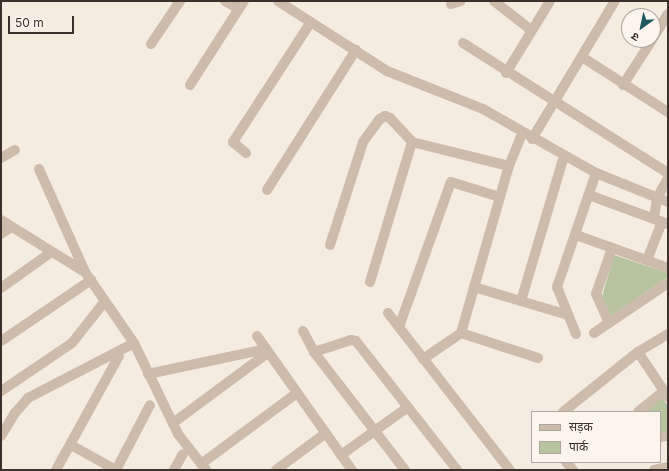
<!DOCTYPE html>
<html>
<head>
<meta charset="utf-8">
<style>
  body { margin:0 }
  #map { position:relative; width:669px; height:471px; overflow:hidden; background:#f4ebe1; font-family:Inter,"Noto Sans Devanagari",sans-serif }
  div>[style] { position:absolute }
  .green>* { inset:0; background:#b8c4a0 }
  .minor>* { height:10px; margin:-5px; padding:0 5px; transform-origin:5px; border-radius:5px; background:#cdbbac }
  span { translate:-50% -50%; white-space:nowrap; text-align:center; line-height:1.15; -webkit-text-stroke:4px #fbf5ee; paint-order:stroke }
  .frame { position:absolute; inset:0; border:2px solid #3b302b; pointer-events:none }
  .legend { position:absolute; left:531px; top:411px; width:130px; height:52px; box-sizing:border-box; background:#fbf5ee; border:1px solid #aea6a0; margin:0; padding:5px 7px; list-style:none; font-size:12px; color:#3b302b }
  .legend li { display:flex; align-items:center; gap:8px; height:20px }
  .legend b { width:20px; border:1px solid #aea6a0 }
  .north { position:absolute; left:621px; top:8px; width:40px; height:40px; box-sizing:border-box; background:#fbf5ee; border:1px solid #aea6a0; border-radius:50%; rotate:213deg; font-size:11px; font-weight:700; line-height:16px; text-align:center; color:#3b302b }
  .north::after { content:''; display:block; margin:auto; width:14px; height:18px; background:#1f5a5e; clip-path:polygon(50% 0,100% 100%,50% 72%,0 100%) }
  .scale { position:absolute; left:8px; top:16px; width:66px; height:18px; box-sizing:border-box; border:2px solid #3b302b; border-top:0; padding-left:5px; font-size:12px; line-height:14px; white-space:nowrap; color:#3b302b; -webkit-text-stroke:3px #fbf5ee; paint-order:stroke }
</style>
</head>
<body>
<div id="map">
  <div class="green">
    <div style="clip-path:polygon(614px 255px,668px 273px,668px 277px,611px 316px,601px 300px)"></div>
    <div style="clip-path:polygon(662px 397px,668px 406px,668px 432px,660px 434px,660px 412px,643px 412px)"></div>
  </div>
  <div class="minor">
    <div style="left:225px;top:1px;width:16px;rotate:30deg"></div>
    <div style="left:278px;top:1px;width:130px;rotate:32.7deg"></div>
    <div style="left:387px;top:71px;width:103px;rotate:21.6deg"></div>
    <div style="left:483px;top:109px;width:130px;rotate:29.5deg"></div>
    <div style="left:596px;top:173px;width:78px;rotate:21.9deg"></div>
    <div style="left:494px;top:1px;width:47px;rotate:38.1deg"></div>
    <div style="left:451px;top:4px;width:10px;rotate:-17deg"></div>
    <div style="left:653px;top:38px;width:28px;rotate:-58deg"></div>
    <div style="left:463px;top:43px;width:243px;rotate:32.4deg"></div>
    <div style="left:151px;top:44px;width:52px;rotate:-56deg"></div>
    <div style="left:582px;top:57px;width:102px;rotate:32.6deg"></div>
    <div style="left:506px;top:73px;width:84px;rotate:-58.6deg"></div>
    <div style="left:190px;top:85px;width:100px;rotate:-57.3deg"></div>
    <div style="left:623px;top:85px;width:54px;rotate:-57.2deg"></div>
    <div style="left:532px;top:139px;width:161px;rotate:-59deg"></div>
    <div style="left:246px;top:153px;width:17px;rotate:-140deg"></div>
    <div style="left:233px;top:142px;width:143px;rotate:-57deg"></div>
    <div style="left:1px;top:158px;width:16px;rotate:-30deg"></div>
    <div style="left:39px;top:169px;width:113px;rotate:65.9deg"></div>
    <div style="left:85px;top:272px;width:86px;rotate:55.4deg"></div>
    <div style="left:134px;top:343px;width:101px;rotate:64.2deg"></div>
    <div style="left:178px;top:434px;width:46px;rotate:52.1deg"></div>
    <div style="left:267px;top:190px;width:166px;rotate:-57.6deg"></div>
    <div style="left:589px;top:195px;width:84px;rotate:20.2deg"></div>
    <div style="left:654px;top:218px;width:20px;rotate:-81deg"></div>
    <div style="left:657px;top:198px;width:23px;rotate:-61deg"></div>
    <div style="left:1px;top:220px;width:99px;rotate:31.8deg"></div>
    <div style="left:1px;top:234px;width:12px;rotate:-35deg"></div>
    <div style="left:576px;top:235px;width:98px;rotate:19.7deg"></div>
    <div style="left:330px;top:245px;width:108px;rotate:-72.2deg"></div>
    <div style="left:363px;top:142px;width:29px;rotate:-54deg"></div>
    <div style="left:380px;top:119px;width:6px;rotate:-31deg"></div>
    <div style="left:385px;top:116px;width:5px;rotate:22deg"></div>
    <div style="left:390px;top:118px;width:33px;rotate:47deg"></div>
    <div style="left:647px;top:260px;width:41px;rotate:-68.5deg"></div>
    <div style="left:370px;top:282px;width:146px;rotate:-73.3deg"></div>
    <div style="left:412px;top:142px;width:100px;rotate:13.9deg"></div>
    <div style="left:474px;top:287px;width:98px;rotate:16.6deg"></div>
    <div style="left:1px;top:288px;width:60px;rotate:-35.5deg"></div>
    <div style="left:521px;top:301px;width:151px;rotate:-73.5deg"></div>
    <div style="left:388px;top:313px;width:199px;rotate:52.2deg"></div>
    <div style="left:609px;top:323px;width:32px;rotate:-114deg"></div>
    <div style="left:596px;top:294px;width:49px;rotate:-70.8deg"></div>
    <div style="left:399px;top:327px;width:154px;rotate:-70.3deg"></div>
    <div style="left:451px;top:182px;width:51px;rotate:17deg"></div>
    <div style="left:303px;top:331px;width:24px;rotate:62deg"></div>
    <div style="left:314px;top:352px;width:149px;rotate:52.4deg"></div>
    <div style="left:461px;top:333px;width:174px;rotate:-74deg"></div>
    <div style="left:509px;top:166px;width:35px;rotate:-68deg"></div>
    <div style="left:594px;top:333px;width:89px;rotate:-34deg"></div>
    <div style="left:576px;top:334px;width:51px;rotate:-112deg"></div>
    <div style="left:557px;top:287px;width:120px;rotate:-71.1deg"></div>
    <div style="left:257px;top:336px;width:164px;rotate:54.7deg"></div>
    <div style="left:1px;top:341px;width:109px;rotate:-34.1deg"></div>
    <div style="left:314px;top:352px;width:39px;rotate:-18deg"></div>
    <div style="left:351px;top:340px;width:5px;rotate:11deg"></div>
    <div style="left:356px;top:341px;width:164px;rotate:51.9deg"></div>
    <div style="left:638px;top:352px;width:54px;rotate:56.3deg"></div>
    <div style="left:423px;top:359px;width:46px;rotate:-34.4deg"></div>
    <div style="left:461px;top:333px;width:81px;rotate:18deg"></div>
    <div style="left:148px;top:374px;width:121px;rotate:-12deg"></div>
    <div style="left:1px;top:391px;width:86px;rotate:-34.1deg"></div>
    <div style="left:72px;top:343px;width:53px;rotate:-51.8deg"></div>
    <div style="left:563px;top:412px;width:96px;rotate:-38.7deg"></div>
    <div style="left:638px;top:352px;width:35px;rotate:-31deg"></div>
    <div style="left:638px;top:412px;width:33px;rotate:-39deg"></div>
    <div style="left:173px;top:423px;width:119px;rotate:-36.5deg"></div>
    <div style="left:1px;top:436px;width:27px;rotate:-59deg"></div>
    <div style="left:15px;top:413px;width:20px;rotate:-49deg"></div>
    <div style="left:28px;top:398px;width:119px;rotate:-27.4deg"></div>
    <div style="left:660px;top:437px;width:8px;rotate:-7deg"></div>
    <div style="left:71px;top:445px;width:51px;rotate:29.1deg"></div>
    <div style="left:341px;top:455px;width:82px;rotate:-35.6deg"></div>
    <div style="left:566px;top:462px;width:11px;rotate:49deg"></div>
    <div style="left:201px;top:464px;width:119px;rotate:-36.5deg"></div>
    <div style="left:56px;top:470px;width:130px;rotate:-61.1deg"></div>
    <div style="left:116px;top:470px;width:73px;rotate:-62.4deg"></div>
    <div style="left:174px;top:470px;width:18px;rotate:-61deg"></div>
    <div style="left:276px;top:470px;width:62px;rotate:-36.5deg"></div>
    <div style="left:654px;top:470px;width:14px;rotate:-12deg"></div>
  </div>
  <div class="frame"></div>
  <ul class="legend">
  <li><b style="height:5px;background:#cdbbac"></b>सड़क</li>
  <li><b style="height:11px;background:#b8c4a0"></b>पार्क</li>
  </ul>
  <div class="north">उ</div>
  <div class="scale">50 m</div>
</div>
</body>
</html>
